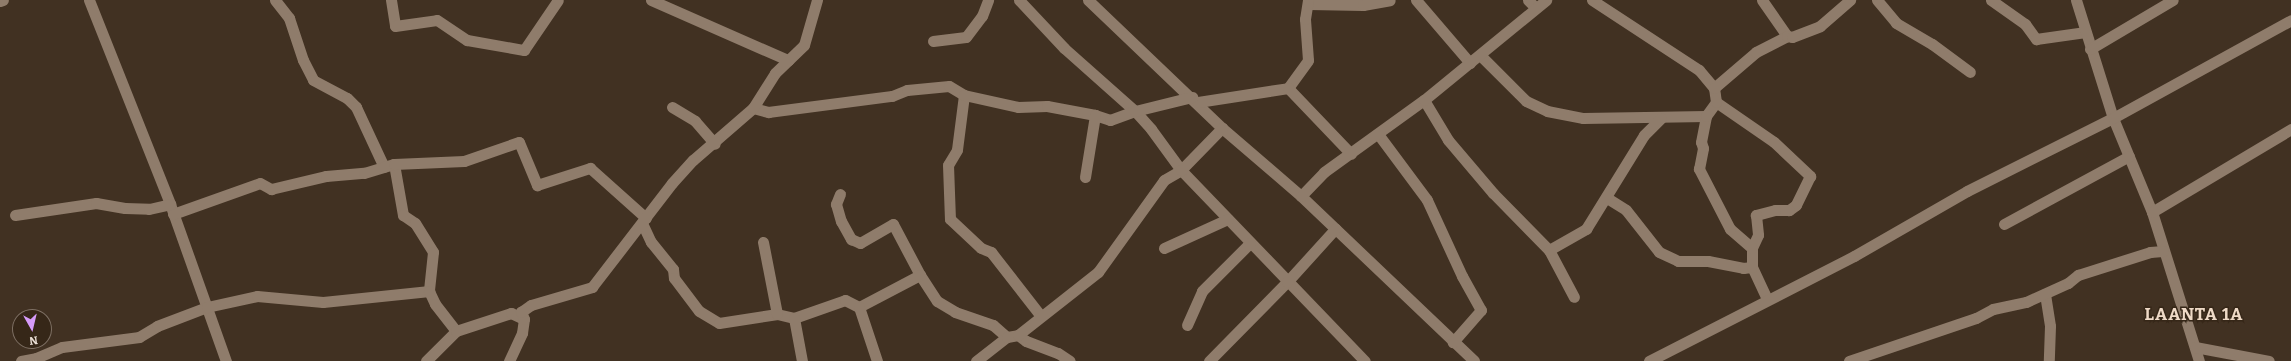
<!DOCTYPE html>
<html>
<head>
<meta charset="utf-8">
<style>
  body { margin:0 }
  #map { position:relative; width:2291px; height:361px; overflow:hidden; background:#413122; font-family:Bitter,serif }
  div>[style] { position:absolute }
  .minor>* { height:11px; margin:-5.5px; padding:0 5.5px; transform-origin:5.5px; border-radius:5.5px; background:#8f7c6b }
  span { translate:-50% -50%; white-space:nowrap; text-align:center; line-height:1.15; -webkit-text-stroke:3px #362718; paint-order:stroke }
  .district-label { font-size:17px; color:#efdac7; font-weight:700; letter-spacing:1px }
  .north { position:absolute; left:12px; top:309px; width:40px; height:40px; box-sizing:border-box; background:#362718; border:1px solid #7e7064; border-radius:50%; rotate:172deg; font-size:11px; font-weight:700; line-height:16px; text-align:center; color:#e9ded5 }
  .north::after { content:''; display:block; margin:auto; width:14px; height:18px; background:#d69bfa; clip-path:polygon(50% 0,100% 100%,50% 72%,0 100%) }
</style>
</head>
<body>
<div id="map">
  <div class="minor">
    <div style="left:89px;top:0;width:219px;rotate:68.3deg"></div>
    <div style="left:170px;top:204px;width:167px;rotate:70.4deg"></div>
    <div style="left:275px;top:0;width:23px;rotate:52deg"></div>
    <div style="left:289px;top:18px;width:44px;rotate:71.6deg"></div>
    <div style="left:303px;top:60px;width:22px;rotate:63deg"></div>
    <div style="left:313px;top:80px;width:38px;rotate:28deg"></div>
    <div style="left:347px;top:98px;width:13px;rotate:45deg"></div>
    <div style="left:356px;top:107px;width:66px;rotate:65deg"></div>
    <div style="left:391px;top:0;width:26px;rotate:81deg"></div>
    <div style="left:395px;top:26px;width:42px;rotate:-8.1deg"></div>
    <div style="left:437px;top:20px;width:36px;rotate:34deg"></div>
    <div style="left:467px;top:40px;width:58px;rotate:10deg"></div>
    <div style="left:524px;top:50px;width:60px;rotate:-55.8deg"></div>
    <div style="left:651px;top:0;width:150px;rotate:23.7deg"></div>
    <div style="left:1019px;top:0;width:66px;rotate:46.8deg"></div>
    <div style="left:1064px;top:48px;width:95px;rotate:41.6deg"></div>
    <div style="left:1135px;top:111px;width:24px;rotate:48deg"></div>
    <div style="left:1151px;top:129px;width:51px;rotate:53.8deg"></div>
    <div style="left:1181px;top:170px;width:265px;rotate:46.1deg"></div>
    <div style="left:1088px;top:0;width:185px;rotate:43.7deg"></div>
    <div style="left:1222px;top:128px;width:104px;rotate:40.7deg"></div>
    <div style="left:1301px;top:196px;width:239px;rotate:43.6deg"></div>
    <div style="left:1416px;top:0;width:83px;rotate:49.4deg"></div>
    <div style="left:1528px;top:0;width:11px;rotate:45deg"></div>
    <div style="left:1592px;top:0;width:128px;rotate:33.2deg"></div>
    <div style="left:1699px;top:70px;width:23px;rotate:50deg"></div>
    <div style="left:1762px;top:0;width:44px;rotate:55.2deg"></div>
    <div style="left:1877px;top:0;width:30px;rotate:50deg"></div>
    <div style="left:1896px;top:23px;width:42px;rotate:30.3deg"></div>
    <div style="left:1932px;top:44px;width:47px;rotate:36.4deg"></div>
    <div style="left:1991px;top:0;width:42px;rotate:35.2deg"></div>
    <div style="left:2025px;top:24px;width:19px;rotate:54deg"></div>
    <div style="left:2036px;top:39px;width:50px;rotate:-8deg"></div>
    <div style="left:2076px;top:0;width:124px;rotate:72.6deg"></div>
    <div style="left:2113px;top:118px;width:102px;rotate:67.5deg"></div>
    <div style="left:2152px;top:212px;width:156px;rotate:72.5deg"></div>
    <div style="left:0;top:1px;width:3px;rotate:-18deg"></div>
    <div style="left:1309px;top:4px;width:54px;rotate:1.1deg"></div>
    <div style="left:1363px;top:5px;width:27px;rotate:-10deg"></div>
    <div style="left:933px;top:41px;width:33px;rotate:-7deg"></div>
    <div style="left:966px;top:37px;width:26px;rotate:-53deg"></div>
    <div style="left:982px;top:16px;width:17px;rotate:-69deg"></div>
    <div style="left:2090px;top:49px;width:96px;rotate:-30.6deg"></div>
    <div style="left:1480px;top:55px;width:65px;rotate:45deg"></div>
    <div style="left:1526px;top:101px;width:23px;rotate:25deg"></div>
    <div style="left:1547px;top:111px;width:37px;rotate:11deg"></div>
    <div style="left:1583px;top:118px;width:123px;rotate:-0.9deg"></div>
    <div style="left:1288px;top:88px;width:34px;rotate:-54deg"></div>
    <div style="left:1308px;top:60px;width:41px;rotate:-94.2deg"></div>
    <div style="left:1305px;top:19px;width:19px;rotate:-81deg"></div>
    <div style="left:964px;top:95px;width:55px;rotate:97.3deg"></div>
    <div style="left:957px;top:150px;width:17px;rotate:121deg"></div>
    <div style="left:948px;top:165px;width:54px;rotate:87.9deg"></div>
    <div style="left:950px;top:219px;width:42px;rotate:43.1deg"></div>
    <div style="left:981px;top:248px;width:11px;rotate:22deg"></div>
    <div style="left:991px;top:252px;width:80px;rotate:52.1deg"></div>
    <div style="left:1424px;top:100px;width:47px;rotate:59deg"></div>
    <div style="left:1448px;top:140px;width:70px;rotate:49.7deg"></div>
    <div style="left:1493px;top:193px;width:80px;rotate:45.5deg"></div>
    <div style="left:1549px;top:250px;width:53px;rotate:62deg"></div>
    <div style="left:1198px;top:102px;width:91px;rotate:-8.8deg"></div>
    <div style="left:1288px;top:88px;width:91px;rotate:46.3deg"></div>
    <div style="left:1716px;top:102px;width:70px;rotate:34.6deg"></div>
    <div style="left:1774px;top:142px;width:50px;rotate:43.4deg"></div>
    <div style="left:1810px;top:176px;width:32px;rotate:116deg"></div>
    <div style="left:1796px;top:205px;width:9px;rotate:144deg"></div>
    <div style="left:1789px;top:210px;width:14px;rotate:180deg"></div>
    <div style="left:1775px;top:210px;width:20px;rotate:165deg"></div>
    <div style="left:1756px;top:215px;width:20px;rotate:84deg"></div>
    <div style="left:1758px;top:235px;width:14px;rotate:115deg"></div>
    <div style="left:672px;top:107px;width:27px;rotate:31deg"></div>
    <div style="left:695px;top:121px;width:30px;rotate:49deg"></div>
    <div style="left:753px;top:108px;width:16px;rotate:15deg"></div>
    <div style="left:768px;top:112px;width:125px;rotate:-7.4deg"></div>
    <div style="left:892px;top:96px;width:16px;rotate:-22deg"></div>
    <div style="left:907px;top:90px;width:42px;rotate:-5.4deg"></div>
    <div style="left:949px;top:86px;width:17px;rotate:31deg"></div>
    <div style="left:964px;top:95px;width:55px;rotate:12.5deg"></div>
    <div style="left:1018px;top:107px;width:29px;rotate:-2deg"></div>
    <div style="left:1047px;top:106px;width:49px;rotate:10.6deg"></div>
    <div style="left:1095px;top:115px;width:16px;rotate:18deg"></div>
    <div style="left:1110px;top:120px;width:27px;rotate:-20deg"></div>
    <div style="left:1135px;top:111px;width:59px;rotate:-13.8deg"></div>
    <div style="left:1378px;top:134px;width:82px;rotate:53.4deg"></div>
    <div style="left:1427px;top:200px;width:84px;rotate:65.3deg"></div>
    <div style="left:1462px;top:276px;width:39px;rotate:61deg"></div>
    <div style="left:1481px;top:310px;width:43px;rotate:131.2deg"></div>
    <div style="left:394px;top:164px;width:52px;rotate:80deg"></div>
    <div style="left:403px;top:215px;width:14px;rotate:34deg"></div>
    <div style="left:415px;top:223px;width:34px;rotate:58deg"></div>
    <div style="left:433px;top:252px;width:39px;rotate:96deg"></div>
    <div style="left:1085px;top:177px;width:63px;rotate:-80.8deg"></div>
    <div style="left:840px;top:194px;width:11px;rotate:112deg"></div>
    <div style="left:836px;top:204px;width:18px;rotate:74deg"></div>
    <div style="left:841px;top:221px;width:21px;rotate:61deg"></div>
    <div style="left:851px;top:239px;width:10px;rotate:24deg"></div>
    <div style="left:860px;top:243px;width:38px;rotate:-30deg"></div>
    <div style="left:893px;top:224px;width:58px;rotate:62.1deg"></div>
    <div style="left:920px;top:275px;width:31px;rotate:57deg"></div>
    <div style="left:937px;top:301px;width:21px;rotate:31deg"></div>
    <div style="left:955px;top:312px;width:40px;rotate:18.9deg"></div>
    <div style="left:993px;top:325px;width:18px;rotate:41deg"></div>
    <div style="left:1301px;top:196px;width:33px;rotate:-46deg"></div>
    <div style="left:1324px;top:172px;width:123px;rotate:-35.8deg"></div>
    <div style="left:1424px;top:100px;width:158px;rotate:-39.3deg"></div>
    <div style="left:1607px;top:198px;width:22px;rotate:32deg"></div>
    <div style="left:1626px;top:210px;width:53px;rotate:51.8deg"></div>
    <div style="left:1659px;top:252px;width:21px;rotate:25deg"></div>
    <div style="left:1678px;top:261px;width:30px"></div>
    <div style="left:1708px;top:261px;width:36px;rotate:11deg"></div>
    <div style="left:1743px;top:268px;width:9px;rotate:-6deg"></div>
    <div style="left:2152px;top:212px;width:162px;rotate:-30.8deg"></div>
    <div style="left:173px;top:214px;width:92px;rotate:-19.6deg"></div>
    <div style="left:260px;top:183px;width:13px;rotate:29deg"></div>
    <div style="left:271px;top:189px;width:57px;rotate:-13.3deg"></div>
    <div style="left:326px;top:176px;width:38px;rotate:-5deg"></div>
    <div style="left:364px;top:173px;width:31px;rotate:-17deg"></div>
    <div style="left:394px;top:164px;width:70px;rotate:-2.5deg"></div>
    <div style="left:464px;top:161px;width:58px;rotate:-19.1deg"></div>
    <div style="left:519px;top:142px;width:47px;rotate:67.3deg"></div>
    <div style="left:537px;top:185px;width:56px;rotate:-17.8deg"></div>
    <div style="left:590px;top:168px;width:75px;rotate:41.8deg"></div>
    <div style="left:15px;top:215px;width:82px;rotate:-8.4deg"></div>
    <div style="left:96px;top:203px;width:29px;rotate:10deg"></div>
    <div style="left:125px;top:208px;width:24px;rotate:2deg"></div>
    <div style="left:149px;top:209px;width:22px;rotate:-13deg"></div>
    <div style="left:642px;top:223px;width:21px;rotate:65deg"></div>
    <div style="left:651px;top:242px;width:35px;rotate:51deg"></div>
    <div style="left:673px;top:269px;width:9px;rotate:84deg"></div>
    <div style="left:674px;top:278px;width:41px;rotate:52.9deg"></div>
    <div style="left:699px;top:311px;width:23px;rotate:31deg"></div>
    <div style="left:719px;top:323px;width:59px;rotate:-8.8deg"></div>
    <div style="left:777px;top:314px;width:17px;rotate:13deg"></div>
    <div style="left:794px;top:318px;width:54px;rotate:-19.4deg"></div>
    <div style="left:845px;top:300px;width:16px;rotate:27deg"></div>
    <div style="left:859px;top:307px;width:69px;rotate:-27.7deg"></div>
    <div style="left:2004px;top:224px;width:142px;rotate:-28.5deg"></div>
    <div style="left:763px;top:242px;width:73px;rotate:79deg"></div>
    <div style="left:1164px;top:248px;width:70px;rotate:-24.4deg"></div>
    <div style="left:1549px;top:250px;width:43px;rotate:-29.6deg"></div>
    <div style="left:1586px;top:229px;width:110px;rotate:-58.3deg"></div>
    <div style="left:1644px;top:135px;width:24px;rotate:-45deg"></div>
    <div style="left:2045px;top:294px;width:32px;rotate:81deg"></div>
    <div style="left:2050px;top:326px;width:35px;rotate:92deg"></div>
    <div style="left:1767px;top:299px;width:35px;rotate:-115deg"></div>
    <div style="left:1752px;top:267px;width:19px;rotate:-90deg"></div>
    <div style="left:1752px;top:248px;width:29px;rotate:-139deg"></div>
    <div style="left:1730px;top:229px;width:68px;rotate:-117.3deg"></div>
    <div style="left:1699px;top:169px;width:21px;rotate:-79deg"></div>
    <div style="left:1703px;top:148px;width:6px;rotate:-108deg"></div>
    <div style="left:1701px;top:142px;width:26px;rotate:-79deg"></div>
    <div style="left:1706px;top:116px;width:17px;rotate:-54deg"></div>
    <div style="left:1716px;top:102px;width:14px;rotate:-98deg"></div>
    <div style="left:1714px;top:88px;width:55px;rotate:-40.6deg"></div>
    <div style="left:1756px;top:52px;width:35px;rotate:-27deg"></div>
    <div style="left:1787px;top:36px;width:5px;rotate:11deg"></div>
    <div style="left:1792px;top:37px;width:30px;rotate:-21deg"></div>
    <div style="left:1820px;top:26px;width:40px;rotate:-41deg"></div>
    <div style="left:859px;top:307px;width:57px;rotate:71.6deg"></div>
    <div style="left:794px;top:318px;width:44px;rotate:79.5deg"></div>
    <div style="left:1187px;top:325px;width:37px;rotate:-66deg"></div>
    <div style="left:1202px;top:291px;width:68px;rotate:-45deg"></div>
    <div style="left:1018px;top:335px;width:10px;rotate:37deg"></div>
    <div style="left:1026px;top:341px;width:34px;rotate:21deg"></div>
    <div style="left:1058px;top:353px;width:14px;rotate:34deg"></div>
    <div style="left:2195px;top:347px;width:75px;rotate:10.7deg"></div>
    <div style="left:21px;top:361px;width:15px;rotate:-11deg"></div>
    <div style="left:36px;top:358px;width:28px;rotate:-23deg"></div>
    <div style="left:62px;top:347px;width:78px;rotate:-7.4deg"></div>
    <div style="left:139px;top:337px;width:21px;rotate:-31deg"></div>
    <div style="left:157px;top:326px;width:53px;rotate:-20.8deg"></div>
    <div style="left:207px;top:307px;width:51px;rotate:-12.4deg"></div>
    <div style="left:257px;top:296px;width:66px;rotate:5.2deg"></div>
    <div style="left:323px;top:302px;width:107px;rotate:-5.9deg"></div>
    <div style="left:429px;top:291px;width:14px;rotate:65deg"></div>
    <div style="left:435px;top:304px;width:34px;rotate:52deg"></div>
    <div style="left:426px;top:361px;width:42px;rotate:-45deg"></div>
    <div style="left:456px;top:331px;width:58px;rotate:-18.1deg"></div>
    <div style="left:511px;top:313px;width:14px;rotate:25deg"></div>
    <div style="left:509px;top:361px;width:31px;rotate:-65deg"></div>
    <div style="left:522px;top:333px;width:14px;rotate:-82deg"></div>
    <div style="left:524px;top:319px;width:8px;rotate:-113deg"></div>
    <div style="left:521px;top:312px;width:12px;rotate:-35deg"></div>
    <div style="left:531px;top:305px;width:64px;rotate:-16.4deg"></div>
    <div style="left:592px;top:287px;width:131px;rotate:-52.4deg"></div>
    <div style="left:672px;top:183px;width:31px;rotate:-48deg"></div>
    <div style="left:693px;top:160px;width:79px;rotate:-40.9deg"></div>
    <div style="left:753px;top:108px;width:41px;rotate:-57.8deg"></div>
    <div style="left:775px;top:73px;width:40px;rotate:-44deg"></div>
    <div style="left:804px;top:45px;width:47px;rotate:-73.9deg"></div>
    <div style="left:976px;top:361px;width:39px;rotate:-38deg"></div>
    <div style="left:1007px;top:337px;width:11px;rotate:-10deg"></div>
    <div style="left:1018px;top:335px;width:102px;rotate:-38.2deg"></div>
    <div style="left:1098px;top:272px;width:113px;rotate:-54.3deg"></div>
    <div style="left:1164px;top:180px;width:20px;rotate:-30deg"></div>
    <div style="left:1181px;top:170px;width:59px;rotate:-45.7deg"></div>
    <div style="left:1209px;top:361px;width:111px;rotate:-45.4deg"></div>
    <div style="left:1287px;top:282px;width:72px;rotate:-47.8deg"></div>
    <div style="left:1649px;top:361px;width:230px;rotate:-27.1deg"></div>
    <div style="left:1854px;top:256px;width:130px;rotate:-29.9deg"></div>
    <div style="left:1967px;top:191px;width:163px;rotate:-26.6deg"></div>
    <div style="left:2113px;top:118px;width:203px;rotate:-28.8deg"></div>
    <div style="left:1849px;top:361px;width:134px;rotate:-18.7deg"></div>
    <div style="left:1976px;top:318px;width:19px;rotate:-28deg"></div>
    <div style="left:1993px;top:309px;width:34px;rotate:-12deg"></div>
    <div style="left:2026px;top:302px;width:46px;rotate:-24.3deg"></div>
    <div style="left:2068px;top:283px;width:13px;rotate:-39deg"></div>
    <div style="left:2078px;top:275px;width:76px;rotate:-17.7deg"></div>
    <div style="left:2150px;top:252px;width:13px;rotate:-4deg"></div>
  </div>
  <div class="district-label">
    <span style="left:2194px;top:315px">LAANTA 1A</span>
  </div>
  <div class="north">N</div>
</div>
</body>
</html>
